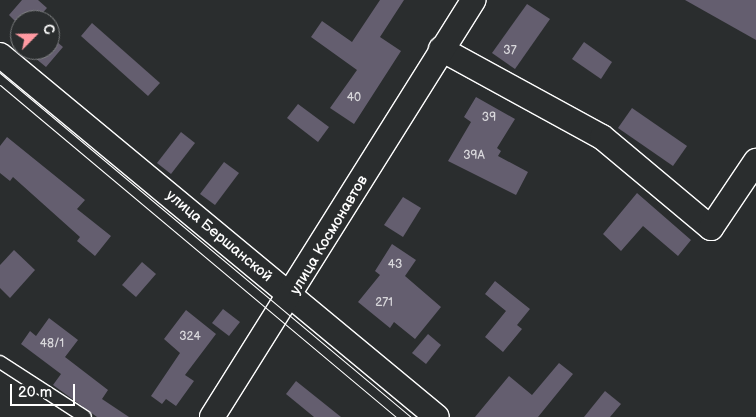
<!DOCTYPE html>
<html>
<head>
<meta charset="utf-8">
<style>
  body { margin:0 }
  #map { position:relative; width:756px; height:417px; overflow:hidden; background:#2a2d2e; font-family:"Balsamiq Sans",sans-serif }
  div>[style] { position:absolute }
  .building>* { inset:0; background:#645e6f }
  .roads { filter:drop-shadow(1px 0 #fff) drop-shadow(-1px 0 #fff) drop-shadow(0 1px #fff) drop-shadow(0 -1px #fff) }
  .service>* { height:12px; margin:-6px; padding:0 6px; transform-origin:6px; border-radius:6px; background:#2a2d2e }
  .minor>* { height:24px; margin:-12px; padding:0 12px; transform-origin:12px; border-radius:12px; background:#2a2d2e }
  .tram>* { height:1px; margin:-0.5px; padding:0 0.5px; transform-origin:0.5px; border-radius:0.5px; background:#fff }
  span { translate:-50% -50%; white-space:nowrap; text-align:center; line-height:1.15; -webkit-text-stroke:4.5px #2a2d2e; paint-order:stroke }
  .number-label { font-size:12px; color:#d8d7db }
  .number-label span { -webkit-text-stroke-width:0 }
  .street-label { font-size:15px; color:#fff }
  .north { position:absolute; left:10px; top:10px; width:50px; height:50px; box-sizing:border-box; background:#2a2d2e; border:1px solid #7f8182; border-radius:50%; rotate:67deg; font-size:14px; font-weight:700; line-height:20px; text-align:center; color:#fff }
  .north::after { content:''; display:block; margin:auto; width:18px; height:22px; background:#ff9aa2; clip-path:polygon(50% 0,100% 100%,50% 72%,0 100%) }
  .scale { position:absolute; left:10px; top:384px; width:65px; height:22px; box-sizing:border-box; border:2px solid #fff; border-top:0; padding-left:6px; font-size:15px; line-height:18px; white-space:nowrap; color:#fff; -webkit-text-stroke:4px #2a2d2e; paint-order:stroke }
</style>
</head>
<body>
<div id="map">
  <div class="building">
    <div style="clip-path:polygon(22px 0,38px 0,47px 8px,36px 20px,20px 20px,20px 26px,9px 15px)"></div>
    <div style="clip-path:polygon(380px 0,404px 0,380px 37px,401px 51px,354px 124px,330px 108px,357px 70px,311px 37px,322px 21px,352px 42px)"></div>
    <div style="clip-path:polygon(685px 0,756px 0,756px 40px)"></div>
    <div style="clip-path:polygon(527px 4px,550px 19px,515px 69px,492px 53px)"></div>
    <div style="clip-path:polygon(92px 23px,160px 83px,148px 96px,81px 36px)"></div>
    <div style="clip-path:polygon(50px 36px,63px 47px,46px 67px,29px 53px,50px 50px)"></div>
    <div style="clip-path:polygon(584px 42px,612px 62px,601px 79px,572px 59px)"></div>
    <div style="clip-path:polygon(476px 97px,515px 119px,497px 148px,501px 151px,498px 156px,528px 172px,516px 195px,448px 161px,471px 122px,464px 117px)"></div>
    <div style="clip-path:polygon(298px 104px,329px 127px,318px 142px,287px 118px)"></div>
    <div style="clip-path:polygon(632px 108px,687px 146px,673px 166px,618px 128px)"></div>
    <div style="clip-path:polygon(181px 132px,195px 143px,171px 174px,157px 163px)"></div>
    <div style="clip-path:polygon(7px 137px,85px 200px,77px 209px,111px 236px,95px 256px,77px 241px,80px 237px,13px 177px,10px 181px,0 173px,0 146px)"></div>
    <div style="clip-path:polygon(224px 162px,239px 173px,215px 205px,200px 194px)"></div>
    <div style="clip-path:polygon(637px 193px,691px 240px,678px 256px,643px 226px,621px 251px,603px 234px)"></div>
    <div style="clip-path:polygon(403px 197px,421px 208px,403px 237px,384px 225px)"></div>
    <div style="clip-path:polygon(392px 244px,416px 260px,405px 276px,441px 307px,415px 339px,394px 322px,390px 328px,358px 302px,380px 275px,375px 271px)"></div>
    <div style="clip-path:polygon(14px 250px,35px 270px,10px 298px,0 288px,0 265px)"></div>
    <div style="clip-path:polygon(142px 262px,156px 274px,136px 297px,122px 285px)"></div>
    <div style="clip-path:polygon(495px 281px,530px 309px,517px 325px,522px 329px,503px 352px,485px 337px,506px 311px,485px 294px)"></div>
    <div style="clip-path:polygon(223px 309px,240px 322px,229px 336px,212px 323px)"></div>
    <div style="clip-path:polygon(186px 310px,216px 334px,185px 375px,194px 381px,176px 406px,166px 399px,162px 404px,151px 396px,180px 353px,164px 339px)"></div>
    <div style="clip-path:polygon(49px 318px,78px 340px,65px 357px,108px 390px,102px 399px,129px 417px,97px 417px,53px 385px,61px 374px,21px 344px,30px 331px,36px 336px)"></div>
    <div style="clip-path:polygon(428px 334px,441px 345px,426px 364px,412px 353px)"></div>
    <div style="clip-path:polygon(559px 363px,573px 374px,538px 417px,475px 417px,509px 376px,532px 395px)"></div>
    <div style="clip-path:polygon(296px 381px,341px 417px,314px 417px,286px 394px)"></div>
    <div style="clip-path:polygon(605px 391px,621px 404px,610px 417px,584px 417px)"></div>
  </div>
  <div class="roads">
    <div class="service">
      <div style="left:0;top:362px;width:101px;rotate:32.9deg"></div>
    </div>
    <div class="minor">
      <div style="left:441px;top:49px;width:183px;rotate:28.7deg"></div>
      <div style="left:602px;top:137px;width:142px;rotate:39.9deg"></div>
      <div style="left:711px;top:228px;width:81px;rotate:-56.1deg"></div>
      <div style="left:0;top:55px;width:567px;rotate:39.64deg"></div>
      <div style="left:212px;top:417px;width:492px;rotate:-57.9deg"></div>
    </div>
  </div>
  <div class="tram">
    <div style="left:0;top:73px;width:536px;rotate:39.93deg"></div>
    <div style="left:0;top:85px;width:517px;rotate:39.98deg"></div>
  </div>
  <div class="number-label">
    <span style="left:510px;top:51px">37</span>
    <span style="left:354px;top:98px">40</span>
    <span style="left:489px;top:118px">39</span>
    <span style="left:474px;top:156px">39А</span>
    <span style="left:395px;top:265px">43</span>
    <span style="left:384px;top:303px">271</span>
    <span style="left:190px;top:337px">324</span>
    <span style="left:52px;top:344px">48/1</span>
  </div>
  <div class="street-label">
    <span style="left:329px;top:235px;rotate:-59deg">улица Космонавтов</span>
    <span style="left:219px;top:236px;rotate:40deg">улица Бершанской</span>
  </div>
  <div class="north">С</div>
  <div class="scale">20 m</div>
</div>
</body>
</html>
